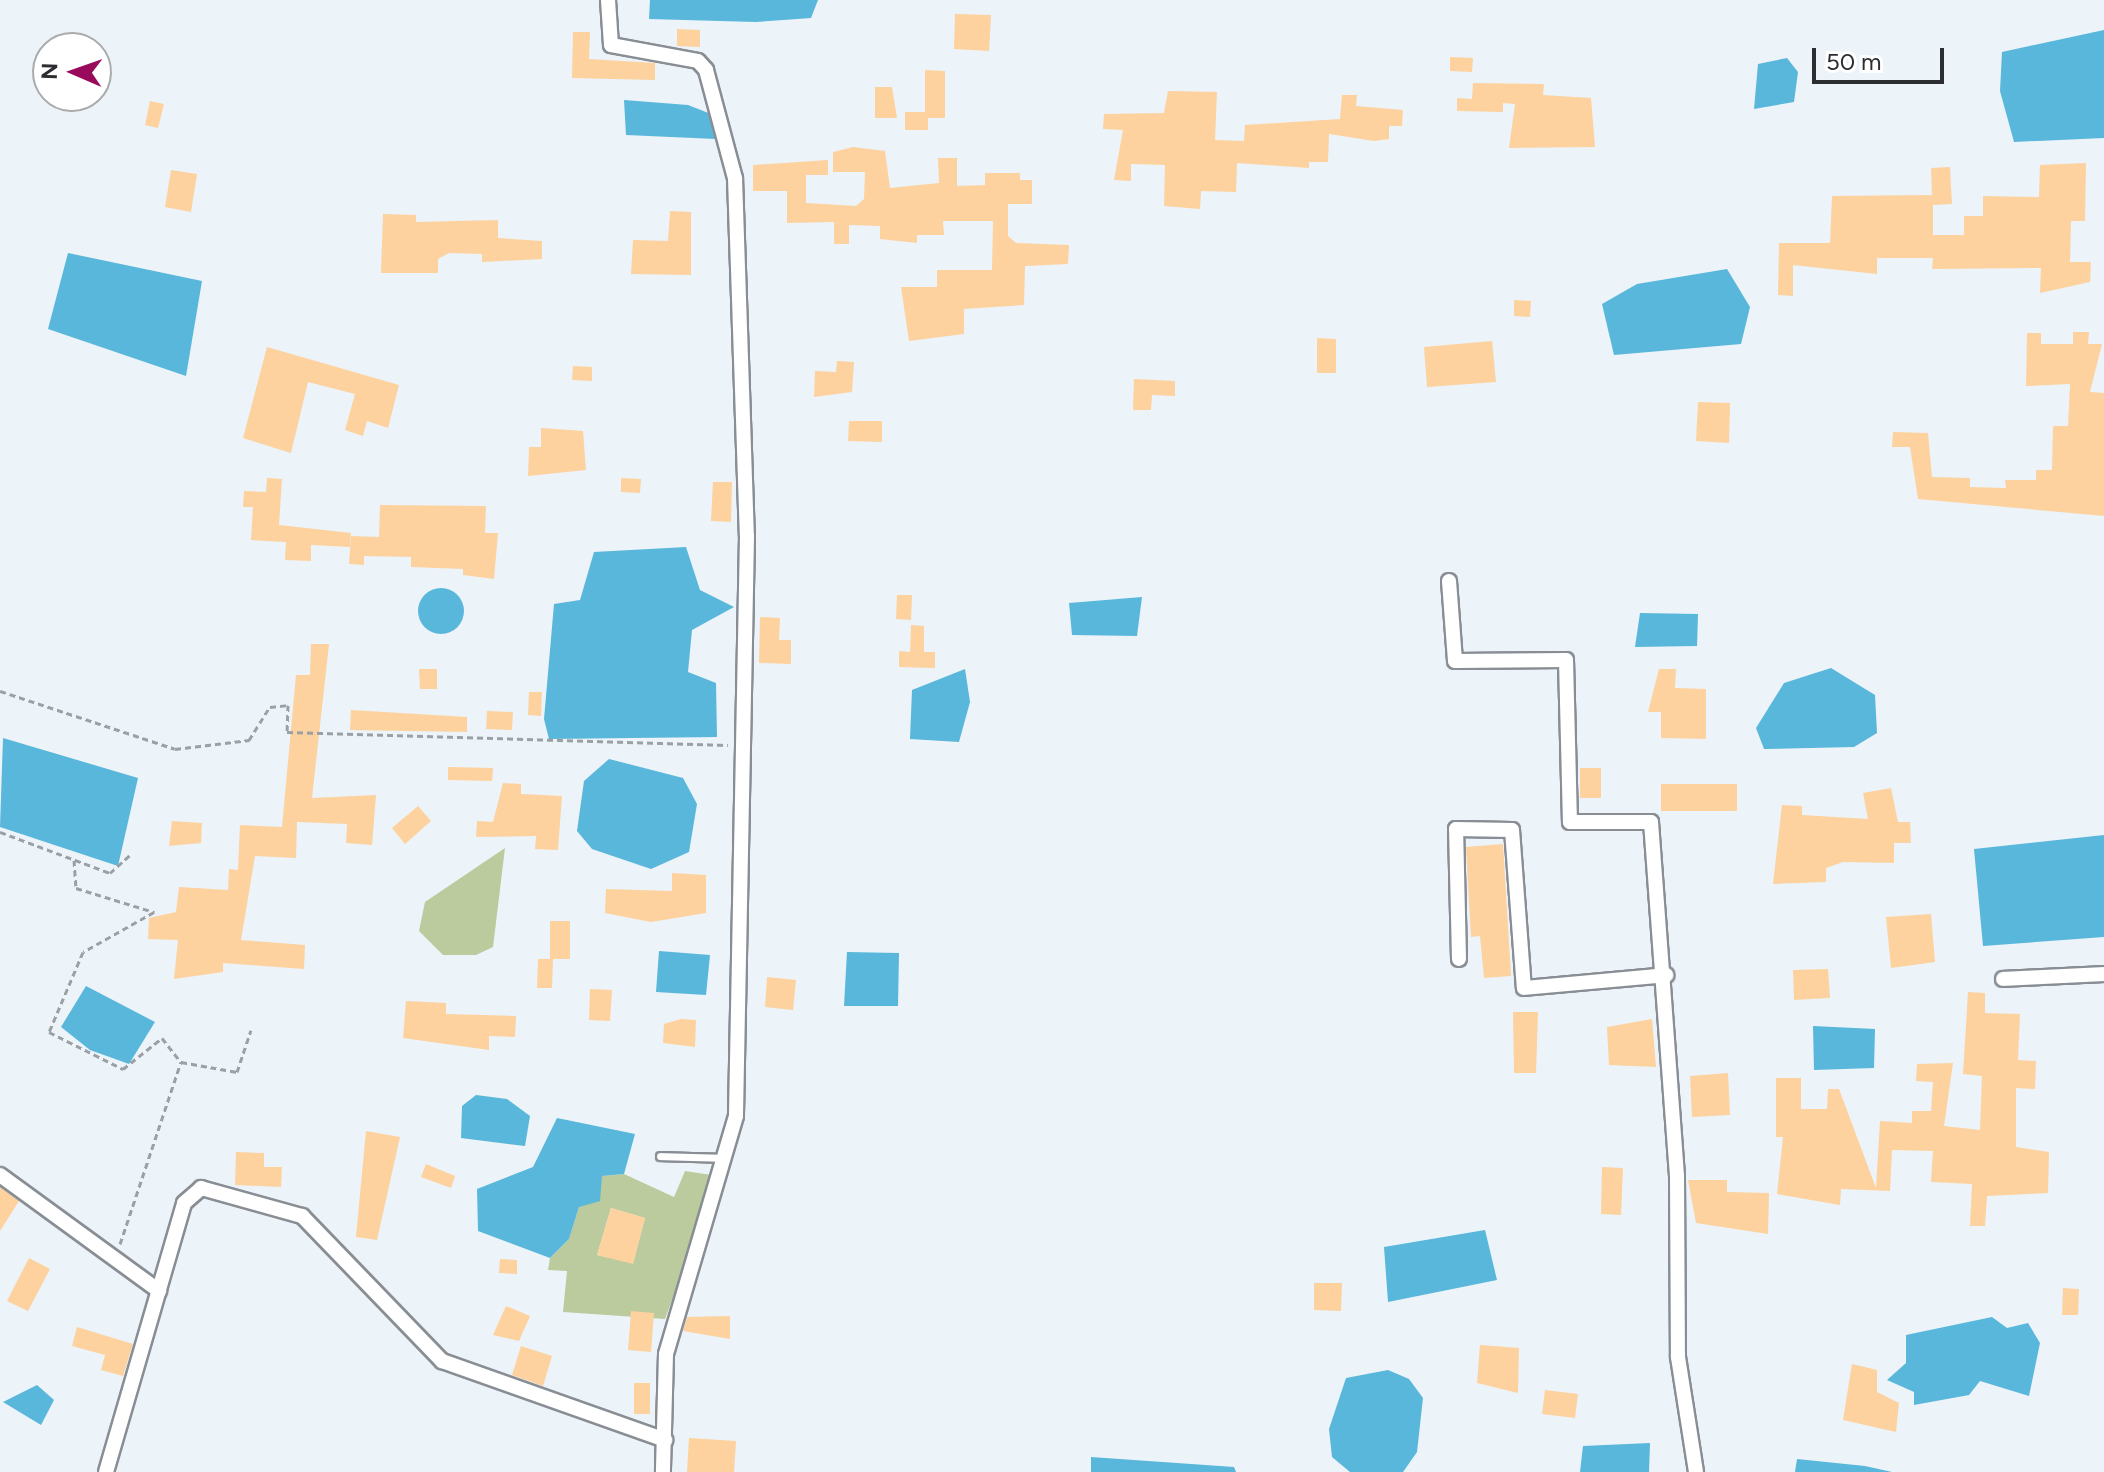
<!DOCTYPE html>
<html>
<head>
<meta charset="utf-8">
<style>
  body { margin:0 }
  #map { position:relative; width:2104px; height:1472px; overflow:hidden; background:#ecf3f9; font-family:Figtree,sans-serif }
  div>[style] { position:absolute }
  .green>* { inset:0; background:#bbcb9d }
  .water>* { inset:0; background:#58b7da }
  .round { border-radius:50% }
  .building>* { inset:0; background:#fdd29e }
  .path>* { height:3px; margin-top:-1.5px; transform-origin:0; background:repeating-linear-gradient(90deg,#9ba0a5 0 6px,transparent 0 10px) }
  .roads { filter:drop-shadow(2px 0 #888e94) drop-shadow(-2px 0 #888e94) drop-shadow(0 2px #888e94) drop-shadow(0 -2px #888e94) }
  .service>* { height:7px; margin:-3.5px; padding:0 3.5px; transform-origin:3.5px; border-radius:3.5px; background:#fff }
  .minor>* { height:14px; margin:-7px; padding:0 7px; transform-origin:7px; border-radius:7px; background:#fff }
  span { translate:-50% -50%; white-space:nowrap; text-align:center; line-height:1.15; -webkit-text-stroke:8px #fff; paint-order:stroke }
  .north { position:absolute; left:32px; top:32px; width:80px; height:80px; box-sizing:border-box; background:#fff; border:2px solid #aaabac; border-radius:50%; rotate:272deg; font-size:22px; font-weight:700; line-height:32px; text-align:center; color:#2b2d30 }
  .north::after { content:''; display:block; margin:auto; width:28px; height:36px; background:#99095c; clip-path:polygon(50% 0,100% 100%,50% 72%,0 100%) }
  .scale { position:absolute; left:1812px; top:48px; width:132px; height:36px; box-sizing:border-box; border:4px solid #2b2d30; border-top:0; padding-left:10px; font-size:24px; line-height:28px; white-space:nowrap; color:#2b2d30; -webkit-text-stroke:6px #fff; paint-order:stroke }
</style>
</head>
<body>
<div id="map">
  <div class="green">
    <div style="clip-path:polygon(505px 848px,493px 947px,476px 955px,443px 955px,419px 931px,425px 902px)"></div>
    <div style="clip-path:polygon(evenodd,685px 1171px,718px 1176px,665px 1319px,563px 1312px,567px 1271px,548px 1270px,550px 1258px,569px 1239px,579px 1207px,602px 1176px,624px 1174px,674px 1197px,685px 1171px,611px 1208px,645px 1218px,633px 1263px,597px 1255px,611px 1208px)"></div>
  </div>
  <div class="water">
    <div style="clip-path:polygon(650px 0,818px 0,811px 18px,756px 22px,649px 19px)"></div>
    <div style="clip-path:polygon(2104px 30px,2104px 138px,2014px 142px,2000px 91px,2002px 52px)"></div>
    <div style="clip-path:polygon(1787px 58px,1798px 72px,1794px 102px,1754px 109px,1758px 64px)"></div>
    <div style="clip-path:polygon(624px 100px,688px 105px,711px 114px,716px 139px,626px 135px)"></div>
    <div style="clip-path:polygon(68px 253px,202px 281px,186px 376px,48px 329px)"></div>
    <div style="clip-path:polygon(1727px 269px,1750px 307px,1741px 344px,1614px 355px,1602px 304px,1637px 284px)"></div>
    <div style="clip-path:polygon(686px 547px,700px 590px,734px 607px,692px 630px,688px 672px,716px 683px,717px 737px,549px 739px,544px 719px,554px 604px,580px 600px,594px 552px)"></div>
    <div class="round" style="left:418px;top:588px;width:46px;height:46px"></div>
    <div style="clip-path:polygon(1142px 597px,1137px 636px,1072px 635px,1069px 603px)"></div>
    <div style="clip-path:polygon(1640px 613px,1698px 614px,1697px 646px,1635px 647px)"></div>
    <div style="clip-path:polygon(1831px 668px,1875px 695px,1877px 733px,1854px 747px,1764px 749px,1756px 728px,1784px 683px)"></div>
    <div style="clip-path:polygon(965px 669px,970px 702px,959px 742px,910px 739px,912px 690px)"></div>
    <div style="clip-path:polygon(3px 738px,138px 778px,118px 866px,0 827px)"></div>
    <div style="clip-path:polygon(609px 759px,683px 778px,697px 804px,689px 852px,651px 869px,592px 849px,577px 831px,584px 781px)"></div>
    <div style="clip-path:polygon(2104px 835px,2104px 937px,1983px 946px,1974px 849px)"></div>
    <div style="clip-path:polygon(659px 951px,710px 955px,706px 995px,656px 992px)"></div>
    <div style="clip-path:polygon(847px 952px,899px 953px,898px 1006px,844px 1006px)"></div>
    <div style="clip-path:polygon(86px 986px,155px 1022px,129px 1064px,90px 1050px,61px 1027px)"></div>
    <div style="clip-path:polygon(1813px 1026px,1875px 1029px,1874px 1068px,1814px 1070px)"></div>
    <div style="clip-path:polygon(476px 1095px,507px 1099px,530px 1116px,525px 1146px,461px 1138px,462px 1106px)"></div>
    <div style="clip-path:polygon(557px 1118px,635px 1134px,624px 1174px,602px 1176px,600px 1201px,579px 1207px,569px 1239px,550px 1258px,478px 1231px,477px 1189px,533px 1167px)"></div>
    <div style="clip-path:polygon(1485px 1230px,1497px 1280px,1388px 1302px,1384px 1247px)"></div>
    <div style="clip-path:polygon(1992px 1317px,2007px 1328px,2028px 1323px,2040px 1343px,2029px 1396px,1980px 1381px,1969px 1395px,1914px 1405px,1914px 1392px,1887px 1380px,1906px 1363px,1906px 1335px)"></div>
    <div style="clip-path:polygon(1388px 1370px,1409px 1379px,1423px 1398px,1417px 1452px,1403px 1472px,1350px 1472px,1332px 1457px,1329px 1429px,1346px 1378px)"></div>
    <div style="clip-path:polygon(37px 1385px,54px 1400px,41px 1425px,3px 1402px)"></div>
    <div style="clip-path:polygon(1650px 1443px,1649px 1472px,1580px 1472px,1583px 1446px)"></div>
    <div style="clip-path:polygon(1091px 1457px,1234px 1467px,1236px 1472px,1091px 1472px)"></div>
    <div style="clip-path:polygon(1797px 1459px,1865px 1466px,1892px 1472px,1795px 1472px)"></div>
  </div>
  <div class="building">
    <div style="clip-path:polygon(955px 14px,991px 15px,989px 51px,954px 49px)"></div>
    <div style="clip-path:polygon(677px 29px,700px 30px,700px 47px,677px 46px)"></div>
    <div style="clip-path:polygon(573px 32px,590px 32px,589px 59px,655px 63px,655px 80px,572px 78px)"></div>
    <div style="clip-path:polygon(1450px 57px,1473px 58px,1472px 72px,1450px 71px)"></div>
    <div style="clip-path:polygon(925px 70px,945px 71px,945px 118px,928px 118px,928px 130px,905px 130px,905px 112px,925px 112px)"></div>
    <div style="clip-path:polygon(1473px 83px,1544px 84px,1543px 95px,1591px 98px,1595px 147px,1509px 148px,1515px 104px,1503px 103px,1503px 112px,1457px 111px,1457px 98px,1472px 99px)"></div>
    <div style="clip-path:polygon(875px 87px,892px 87px,897px 118px,875px 118px)"></div>
    <div style="clip-path:polygon(1168px 91px,1217px 92px,1215px 140px,1244px 141px,1245px 125px,1340px 119px,1342px 95px,1357px 95px,1356px 106px,1403px 110px,1402px 126px,1389px 126px,1389px 139px,1374px 141px,1329px 134px,1328px 162px,1309px 162px,1309px 168px,1237px 163px,1236px 192px,1201px 191px,1200px 209px,1164px 206px,1165px 165px,1131px 164px,1131px 181px,1114px 180px,1123px 130px,1103px 129px,1104px 114px,1164px 113px)"></div>
    <div style="clip-path:polygon(150px 101px,164px 104px,158px 128px,145px 125px)"></div>
    <div style="clip-path:polygon(853px 147px,885px 151px,890px 188px,939px 183px,938px 158px,957px 158px,957px 186px,985px 185px,985px 173px,1020px 173px,1020px 180px,1032px 180px,1032px 204px,1008px 204px,1008px 236px,1016px 243px,1069px 245px,1068px 264px,1025px 266px,1024px 305px,964px 309px,964px 334px,909px 341px,901px 287px,937px 287px,937px 270px,992px 270px,993px 221px,943px 221px,944px 235px,917px 235px,917px 243px,880px 239px,880px 226px,849px 225px,849px 244px,834px 244px,834px 222px,787px 223px,787px 191px,753px 191px,753px 165px,828px 160px,828px 175px,806px 175px,806px 203px,856px 206px,864px 199px,865px 172px,833px 172px,833px 152px)"></div>
    <div style="clip-path:polygon(2086px 163px,2085px 221px,2071px 221px,2070px 262px,2091px 262px,2090px 282px,2040px 293px,2041px 268px,1932px 269px,1933px 258px,1877px 258px,1877px 274px,1793px 265px,1793px 296px,1778px 295px,1779px 243px,1830px 243px,1832px 196px,1932px 195px,1931px 168px,1950px 167px,1952px 204px,1933px 205px,1933px 235px,1964px 235px,1964px 216px,1983px 216px,1983px 196px,2039px 197px,2040px 165px)"></div>
    <div style="clip-path:polygon(171px 170px,197px 174px,191px 212px,165px 207px)"></div>
    <div style="clip-path:polygon(670px 211px,691px 212px,691px 275px,631px 274px,633px 240px,668px 241px)"></div>
    <div style="clip-path:polygon(383px 214px,416px 215px,416px 222px,498px 220px,498px 238px,542px 241px,542px 259px,482px 262px,482px 254px,449px 253px,438px 259px,438px 273px,381px 273px)"></div>
    <div style="clip-path:polygon(1514px 300px,1531px 301px,1530px 317px,1514px 316px)"></div>
    <div style="clip-path:polygon(2073px 332px,2089px 332px,2088px 344px,2102px 344px,2090px 392px,2104px 393px,2104px 516px,1918px 499px,1910px 447px,1892px 447px,1893px 432px,1928px 433px,1932px 477px,1970px 478px,1970px 487px,2006px 488px,2005px 480px,2036px 480px,2036px 470px,2052px 470px,2053px 426px,2068px 426px,2070px 384px,2026px 386px,2027px 333px,2041px 333px,2041px 344px,2073px 344px)"></div>
    <div style="clip-path:polygon(1317px 338px,1336px 339px,1336px 373px,1317px 373px)"></div>
    <div style="clip-path:polygon(1492px 341px,1496px 382px,1427px 387px,1424px 347px)"></div>
    <div style="clip-path:polygon(267px 347px,399px 385px,388px 428px,367px 421px,363px 436px,345px 430px,355px 394px,308px 382px,291px 453px,243px 438px)"></div>
    <div style="clip-path:polygon(837px 361px,854px 362px,852px 392px,814px 397px,815px 371px,836px 372px)"></div>
    <div style="clip-path:polygon(573px 366px,592px 367px,592px 381px,572px 380px)"></div>
    <div style="clip-path:polygon(1134px 379px,1175px 381px,1175px 396px,1152px 395px,1151px 410px,1133px 410px)"></div>
    <div style="clip-path:polygon(1698px 402px,1730px 403px,1729px 443px,1696px 441px)"></div>
    <div style="clip-path:polygon(849px 421px,882px 421px,882px 442px,848px 441px)"></div>
    <div style="clip-path:polygon(541px 428px,583px 431px,586px 470px,528px 476px,529px 447px,541px 447px)"></div>
    <div style="clip-path:polygon(267px 478px,282px 479px,279px 525px,351px 533px,350px 547px,311px 545px,311px 561px,285px 560px,286px 542px,251px 540px,253px 507px,243px 507px,244px 491px,266px 492px)"></div>
    <div style="clip-path:polygon(621px 478px,641px 479px,640px 493px,621px 492px)"></div>
    <div style="clip-path:polygon(713px 482px,732px 482px,731px 522px,711px 521px)"></div>
    <div style="clip-path:polygon(380px 505px,486px 506px,485px 533px,498px 533px,494px 579px,463px 575px,463px 569px,411px 567px,411px 557px,364px 556px,364px 565px,349px 564px,351px 536px,379px 537px)"></div>
    <div style="clip-path:polygon(897px 595px,912px 595px,911px 620px,896px 619px)"></div>
    <div style="clip-path:polygon(760px 617px,780px 618px,779px 640px,791px 640px,791px 664px,759px 663px)"></div>
    <div style="clip-path:polygon(911px 625px,924px 626px,924px 652px,935px 652px,935px 668px,899px 667px,899px 651px,910px 652px)"></div>
    <div style="clip-path:polygon(311px 644px,329px 644px,312px 798px,376px 795px,372px 845px,346px 843px,347px 824px,297px 822px,296px 858px,255px 856px,241px 940px,305px 945px,304px 969px,223px 963px,223px 972px,174px 979px,178px 940px,148px 939px,149px 918px,176px 912px,179px 887px,228px 890px,229px 869px,238px 870px,240px 825px,282px 827px,296px 675px,310px 675px)"></div>
    <div style="clip-path:polygon(419px 669px,437px 669px,437px 689px,420px 689px)"></div>
    <div style="clip-path:polygon(1659px 669px,1676px 669px,1675px 688px,1706px 689px,1706px 739px,1661px 738px,1661px 712px,1648px 712px)"></div>
    <div style="clip-path:polygon(529px 692px,542px 692px,541px 716px,528px 715px)"></div>
    <div style="clip-path:polygon(351px 710px,467px 717px,467px 732px,350px 730px)"></div>
    <div style="clip-path:polygon(487px 711px,513px 712px,512px 730px,486px 729px)"></div>
    <div style="clip-path:polygon(448px 767px,493px 768px,492px 781px,448px 780px)"></div>
    <div style="clip-path:polygon(1580px 768px,1601px 768px,1601px 798px,1580px 798px)"></div>
    <div style="clip-path:polygon(503px 783px,521px 784px,521px 794px,562px 796px,558px 850px,535px 849px,536px 836px,476px 837px,477px 821px,493px 822px)"></div>
    <div style="clip-path:polygon(1661px 784px,1737px 784px,1737px 811px,1661px 811px)"></div>
    <div style="clip-path:polygon(1891px 788px,1898px 822px,1910px 822px,1911px 843px,1894px 843px,1894px 863px,1843px 862px,1826px 868px,1826px 882px,1773px 884px,1782px 805px,1802px 806px,1802px 815px,1868px 819px,1863px 793px)"></div>
    <div style="clip-path:polygon(418px 806px,431px 821px,405px 844px,392px 828px)"></div>
    <div style="clip-path:polygon(172px 821px,202px 823px,201px 843px,169px 846px)"></div>
    <div style="clip-path:polygon(1503px 844px,1511px 976px,1484px 978px,1480px 936px,1471px 937px,1466px 847px)"></div>
    <div style="clip-path:polygon(672px 873px,706px 875px,706px 913px,651px 922px,605px 913px,606px 889px,672px 891px)"></div>
    <div style="clip-path:polygon(1931px 914px,1935px 962px,1891px 968px,1886px 917px)"></div>
    <div style="clip-path:polygon(550px 921px,570px 921px,570px 959px,550px 959px)"></div>
    <div style="clip-path:polygon(538px 959px,553px 959px,552px 988px,537px 988px)"></div>
    <div style="clip-path:polygon(1828px 969px,1830px 998px,1794px 1000px,1793px 970px)"></div>
    <div style="clip-path:polygon(767px 977px,796px 980px,793px 1010px,765px 1007px)"></div>
    <div style="clip-path:polygon(590px 989px,612px 990px,610px 1021px,589px 1020px)"></div>
    <div style="clip-path:polygon(1968px 992px,1985px 993px,1985px 1013px,2020px 1014px,2018px 1060px,2036px 1061px,2035px 1089px,2016px 1088px,2016px 1147px,2049px 1152px,2048px 1193px,1987px 1196px,1985px 1226px,1970px 1226px,1972px 1184px,1931px 1182px,1933px 1151px,1892px 1150px,1890px 1191px,1841px 1189px,1840px 1205px,1777px 1194px,1783px 1137px,1776px 1137px,1776px 1078px,1801px 1078px,1801px 1109px,1827px 1109px,1828px 1089px,1839px 1089px,1876px 1188px,1880px 1121px,1912px 1123px,1912px 1111px,1931px 1111px,1933px 1082px,1916px 1081px,1917px 1064px,1953px 1063px,1944px 1126px,1980px 1130px,1982px 1076px,1963px 1074px)"></div>
    <div style="clip-path:polygon(406px 1001px,446px 1003px,446px 1014px,516px 1016px,515px 1037px,489px 1036px,489px 1050px,403px 1038px)"></div>
    <div style="clip-path:polygon(1513px 1012px,1538px 1012px,1536px 1073px,1514px 1073px)"></div>
    <div style="clip-path:polygon(681px 1019px,696px 1020px,695px 1047px,663px 1043px,664px 1024px)"></div>
    <div style="clip-path:polygon(1652px 1019px,1656px 1067px,1609px 1065px,1607px 1027px)"></div>
    <div style="clip-path:polygon(1728px 1073px,1730px 1115px,1692px 1117px,1690px 1076px)"></div>
    <div style="clip-path:polygon(366px 1131px,400px 1137px,377px 1240px,356px 1237px)"></div>
    <div style="clip-path:polygon(236px 1152px,264px 1153px,264px 1167px,282px 1167px,281px 1187px,235px 1185px)"></div>
    <div style="clip-path:polygon(426px 1164px,455px 1176px,451px 1188px,421px 1177px)"></div>
    <div style="clip-path:polygon(1602px 1167px,1623px 1168px,1621px 1215px,1601px 1214px)"></div>
    <div style="clip-path:polygon(1688px 1180px,1727px 1180px,1727px 1192px,1769px 1193px,1768px 1234px,1696px 1223px)"></div>
    <div style="clip-path:polygon(0 1187px,19px 1201px,0 1231px)"></div>
    <div style="clip-path:polygon(611px 1208px,645px 1218px,633px 1264px,597px 1255px)"></div>
    <div style="clip-path:polygon(29px 1258px,50px 1269px,28px 1311px,7px 1301px)"></div>
    <div style="clip-path:polygon(500px 1259px,517px 1260px,517px 1274px,499px 1273px)"></div>
    <div style="clip-path:polygon(1314px 1283px,1342px 1283px,1341px 1311px,1314px 1310px)"></div>
    <div style="clip-path:polygon(2063px 1288px,2079px 1289px,2078px 1315px,2062px 1315px)"></div>
    <div style="clip-path:polygon(506px 1306px,530px 1316px,519px 1341px,493px 1335px)"></div>
    <div style="clip-path:polygon(631px 1311px,654px 1313px,651px 1352px,628px 1350px)"></div>
    <div style="clip-path:polygon(730px 1316px,730px 1339px,683px 1331px,687px 1317px)"></div>
    <div style="clip-path:polygon(77px 1327px,133px 1344px,123px 1376px,101px 1370px,105px 1355px,72px 1346px)"></div>
    <div style="clip-path:polygon(1480px 1345px,1519px 1348px,1518px 1393px,1477px 1383px)"></div>
    <div style="clip-path:polygon(521px 1346px,552px 1356px,543px 1386px,512px 1375px)"></div>
    <div style="clip-path:polygon(1852px 1364px,1877px 1370px,1877px 1392px,1899px 1403px,1896px 1432px,1843px 1420px)"></div>
    <div style="clip-path:polygon(634px 1383px,650px 1383px,650px 1414px,634px 1414px)"></div>
    <div style="clip-path:polygon(1545px 1390px,1578px 1394px,1575px 1418px,1542px 1414px)"></div>
    <div style="clip-path:polygon(689px 1438px,736px 1441px,734px 1472px,687px 1472px)"></div>
  </div>
  <div class="path">
    <div style="left:0;top:691px;width:184px;rotate:18.3deg"></div>
    <div style="left:175px;top:749px;width:75px;rotate:-6.9deg"></div>
    <div style="left:249px;top:740px;width:39px;rotate:-58deg"></div>
    <div style="left:270px;top:707px;width:18px;rotate:-6deg"></div>
    <div style="left:288px;top:705px;width:27px;rotate:92deg"></div>
    <div style="left:287px;top:732px;width:441px;rotate:1.7deg"></div>
    <div style="left:0;top:832px;width:117px;rotate:20.4deg"></div>
    <div style="left:110px;top:873px;width:27px;rotate:-42deg"></div>
    <div style="left:74px;top:860px;width:28px;rotate:86deg"></div>
    <div style="left:76px;top:888px;width:82px;rotate:17.1deg"></div>
    <div style="left:154px;top:912px;width:81px;rotate:150.6deg"></div>
    <div style="left:83px;top:952px;width:87px;rotate:113deg"></div>
    <div style="left:49px;top:1032px;width:83px;rotate:26.6deg"></div>
    <div style="left:123px;top:1069px;width:50px;rotate:-38.5deg"></div>
    <div style="left:162px;top:1038px;width:31px;rotate:52deg"></div>
    <div style="left:181px;top:1062px;width:57px;rotate:10.1deg"></div>
    <div style="left:237px;top:1072px;width:44px;rotate:-71.6deg"></div>
    <div style="left:120px;top:1244px;width:192px;rotate:-71.5deg"></div>
  </div>
  <div class="roads">
    <div class="service">
      <div style="left:660px;top:1156px;width:64px;rotate:1.8deg"></div>
    </div>
    <div class="minor">
      <div style="left:608px;top:0;width:45px;rotate:86.2deg"></div>
      <div style="left:611px;top:45px;width:88px;rotate:10.4deg"></div>
      <div style="left:698px;top:61px;width:12px;rotate:48deg"></div>
      <div style="left:706px;top:70px;width:112px;rotate:75deg"></div>
      <div style="left:735px;top:178px;width:358px;rotate:88.1deg"></div>
      <div style="left:747px;top:536px;width:580px;rotate:91.09deg"></div>
      <div style="left:736px;top:1116px;width:248px;rotate:106.4deg"></div>
      <div style="left:666px;top:1354px;width:118px;rotate:91.5deg"></div>
      <div style="left:1449px;top:581px;width:80px;rotate:85.7deg"></div>
      <div style="left:1455px;top:661px;width:111px;rotate:-0.5deg"></div>
      <div style="left:1566px;top:660px;width:162px;rotate:88.6deg"></div>
      <div style="left:1570px;top:822px;width:81px"></div>
      <div style="left:1651px;top:822px;width:355px;rotate:85.8deg"></div>
      <div style="left:1677px;top:1176px;width:181px;rotate:89.7deg"></div>
      <div style="left:1678px;top:1357px;width:116px;rotate:81.1deg"></div>
      <div style="left:1459px;top:959px;width:130px;rotate:-91.3deg"></div>
      <div style="left:1456px;top:829px;width:56px;rotate:1deg"></div>
      <div style="left:1512px;top:830px;width:158px;rotate:85.7deg"></div>
      <div style="left:1524px;top:988px;width:143px;rotate:-5.2deg"></div>
      <div style="left:2003px;top:979px;width:101px;rotate:-2.8deg"></div>
      <div style="left:0;top:1175px;width:197px;rotate:36.1deg"></div>
      <div style="left:106px;top:1472px;width:280px;rotate:-73.8deg"></div>
      <div style="left:184px;top:1203px;width:23px;rotate:-41deg"></div>
      <div style="left:201px;top:1188px;width:105px;rotate:15.5deg"></div>
      <div style="left:302px;top:1216px;width:202px;rotate:46deg"></div>
      <div style="left:442px;top:1361px;width:237px;rotate:19.5deg"></div>
    </div>
  </div>
  <div class="north">N</div>
  <div class="scale">50 m</div>
</div>
</body>
</html>
